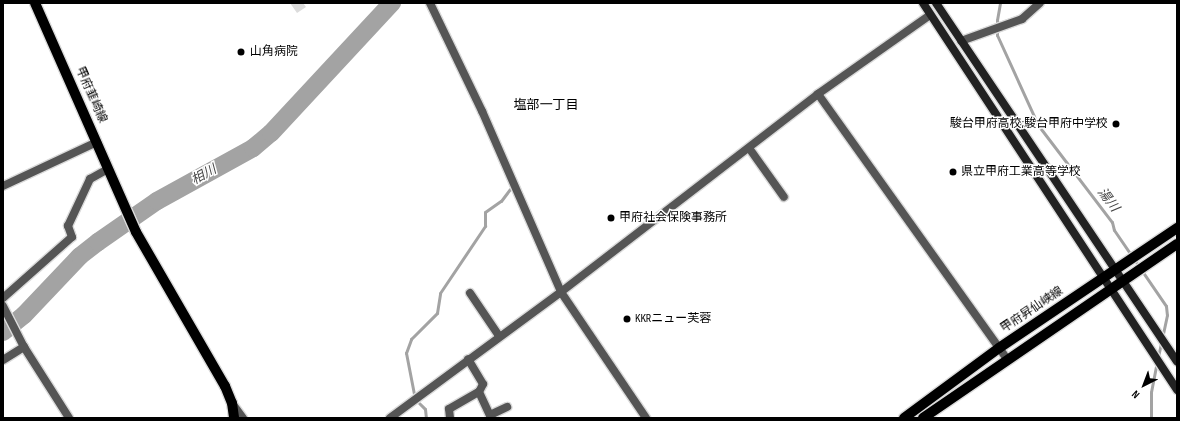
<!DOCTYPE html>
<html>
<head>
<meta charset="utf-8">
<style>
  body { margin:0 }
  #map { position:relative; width:1180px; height:421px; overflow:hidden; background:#fff; font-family:"Sofia Sans Condensed","Noto Sans JP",sans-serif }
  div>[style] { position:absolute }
  .green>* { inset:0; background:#dcdcdc }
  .stream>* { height:3px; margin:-1.5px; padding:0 1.5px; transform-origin:1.5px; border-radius:1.5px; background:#a3a3a3 }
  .river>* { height:18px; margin:-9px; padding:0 9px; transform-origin:9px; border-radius:9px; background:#a3a3a3 }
  .roads { filter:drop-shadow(1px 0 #dbdbdb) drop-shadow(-1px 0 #dbdbdb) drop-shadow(0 1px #dbdbdb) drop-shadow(0 -1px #dbdbdb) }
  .street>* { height:8px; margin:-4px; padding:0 4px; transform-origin:4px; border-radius:4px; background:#555 }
  .secondary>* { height:8px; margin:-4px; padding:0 4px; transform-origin:4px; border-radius:4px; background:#222 }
  .primary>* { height:10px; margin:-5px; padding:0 5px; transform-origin:5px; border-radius:5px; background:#000 }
  .dots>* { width:11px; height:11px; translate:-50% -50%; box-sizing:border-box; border:2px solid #fff; border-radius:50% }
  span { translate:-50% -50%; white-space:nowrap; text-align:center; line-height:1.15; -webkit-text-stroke:3px #fff; paint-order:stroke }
  .poi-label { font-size:12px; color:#000 }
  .left { translate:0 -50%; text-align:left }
  .right { translate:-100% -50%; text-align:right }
  .street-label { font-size:12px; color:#000 }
  .neighbourhood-label { font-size:13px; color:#000 }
  .water-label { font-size:13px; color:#444; font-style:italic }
  .frame { position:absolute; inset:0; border:4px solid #000; pointer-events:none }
  .north { position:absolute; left:1124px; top:365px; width:40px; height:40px; -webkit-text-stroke:3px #fff; paint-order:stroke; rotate:222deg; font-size:11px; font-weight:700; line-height:16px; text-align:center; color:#000 }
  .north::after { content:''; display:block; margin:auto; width:14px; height:18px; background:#000; clip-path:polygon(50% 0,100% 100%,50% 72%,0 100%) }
</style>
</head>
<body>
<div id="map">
  <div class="green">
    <div style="clip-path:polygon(290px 3px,303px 3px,306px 7px,297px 13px)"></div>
  </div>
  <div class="stream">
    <div style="left:1000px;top:3px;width:17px;rotate:100deg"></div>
    <div style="left:997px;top:20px;width:15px;rotate:90deg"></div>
    <div style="left:997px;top:35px;width:99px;rotate:65.5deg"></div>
    <div style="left:1038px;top:125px;width:122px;rotate:52.7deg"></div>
    <div style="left:1112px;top:222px;width:8px;rotate:76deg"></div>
    <div style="left:1114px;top:230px;width:92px;rotate:55.6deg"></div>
    <div style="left:1166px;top:306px;width:9px;rotate:84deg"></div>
    <div style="left:1167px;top:315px;width:43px;rotate:102.1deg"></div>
    <div style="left:414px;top:394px;width:42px;rotate:-101deg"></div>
    <div style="left:406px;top:353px;width:15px;rotate:-70deg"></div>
    <div style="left:411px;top:339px;width:37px;rotate:-45deg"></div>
    <div style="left:437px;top:313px;width:20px;rotate:-81deg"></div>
    <div style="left:440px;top:293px;width:81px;rotate:-56.1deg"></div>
    <div style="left:485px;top:226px;width:14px;rotate:-90deg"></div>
    <div style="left:485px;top:212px;width:19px;rotate:-35deg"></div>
    <div style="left:501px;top:201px;width:15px;rotate:-53deg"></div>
    <div style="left:419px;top:403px;width:8px;rotate:45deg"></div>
    <div style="left:425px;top:409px;width:9px;rotate:84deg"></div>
    <div style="left:1151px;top:418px;width:26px;rotate:-90deg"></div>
    <div style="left:1151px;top:392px;width:31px;rotate:-79deg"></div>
  </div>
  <div class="river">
    <div style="left:3px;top:332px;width:27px;rotate:-39deg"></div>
    <div style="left:24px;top:315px;width:81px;rotate:-46.5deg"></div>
    <div style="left:80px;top:256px;width:23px;rotate:-38deg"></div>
    <div style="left:98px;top:242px;width:72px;rotate:-34.8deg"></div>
    <div style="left:157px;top:201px;width:110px;rotate:-28.9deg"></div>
    <div style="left:253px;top:148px;width:23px;rotate:-40deg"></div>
    <div style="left:271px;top:133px;width:178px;rotate:-47.1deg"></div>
  </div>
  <div class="roads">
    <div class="street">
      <div style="left:430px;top:3px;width:120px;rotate:64.3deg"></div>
      <div style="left:482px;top:111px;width:197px;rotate:66.4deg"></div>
      <div style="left:561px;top:292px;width:152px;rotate:56deg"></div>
      <div style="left:961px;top:41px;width:65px;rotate:-19.8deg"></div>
      <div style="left:1022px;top:19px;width:24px;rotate:-42deg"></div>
      <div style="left:818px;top:94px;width:325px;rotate:54.5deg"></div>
      <div style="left:749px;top:148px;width:60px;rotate:54.5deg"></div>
      <div style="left:3px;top:186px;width:104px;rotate:-25.1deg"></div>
      <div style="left:470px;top:293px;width:52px;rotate:56deg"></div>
      <div style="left:3px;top:298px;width:92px;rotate:-41.5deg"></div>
      <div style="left:72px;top:237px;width:12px;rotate:-110deg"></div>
      <div style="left:68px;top:226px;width:52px;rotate:-64.9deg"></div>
      <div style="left:90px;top:179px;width:21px;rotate:-29deg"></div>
      <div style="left:3px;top:306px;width:46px;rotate:62.9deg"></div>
      <div style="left:24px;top:347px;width:84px;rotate:57.6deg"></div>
      <div style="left:3px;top:360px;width:25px;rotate:-32deg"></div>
      <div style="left:479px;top:392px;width:29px;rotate:65deg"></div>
      <div style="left:232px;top:403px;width:19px;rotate:54deg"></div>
      <div style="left:490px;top:415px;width:19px;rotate:-25deg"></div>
      <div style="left:390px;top:418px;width:212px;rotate:-36.4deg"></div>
      <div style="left:561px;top:292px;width:324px;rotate:-37.6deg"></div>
      <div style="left:818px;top:94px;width:137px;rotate:-35.2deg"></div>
      <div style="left:450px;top:418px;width:9px;rotate:-96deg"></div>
      <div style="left:449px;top:409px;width:34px;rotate:-30deg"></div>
      <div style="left:479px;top:392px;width:9px;rotate:-63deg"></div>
      <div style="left:483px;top:384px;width:29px;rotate:-121deg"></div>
    </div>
    <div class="secondary">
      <div style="left:923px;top:3px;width:463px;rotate:56.7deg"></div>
      <div style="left:936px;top:3px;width:432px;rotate:56.1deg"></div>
    </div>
    <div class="primary">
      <div style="left:35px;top:3px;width:250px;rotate:66.2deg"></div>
      <div style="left:136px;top:232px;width:178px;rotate:60deg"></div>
      <div style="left:225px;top:386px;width:18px;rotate:68deg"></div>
      <div style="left:232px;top:403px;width:15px;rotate:82deg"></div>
      <div style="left:904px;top:418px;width:118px;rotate:-36.4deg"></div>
      <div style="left:999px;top:348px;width:215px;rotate:-34deg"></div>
      <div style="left:923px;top:418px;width:308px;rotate:-34.4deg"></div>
    </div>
  </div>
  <div class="dots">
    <div style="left:241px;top:52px;background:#000"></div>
    <div style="left:1116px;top:124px;background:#000"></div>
    <div style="left:953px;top:172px;background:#000"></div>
    <div style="left:611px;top:218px;background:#000"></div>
    <div style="left:627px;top:319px;background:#000"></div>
  </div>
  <div class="poi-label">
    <span class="left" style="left:250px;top:52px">山角病院</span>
    <span class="right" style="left:1108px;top:124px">駿台甲府高校;駿台甲府中学校</span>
    <span class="left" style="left:961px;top:172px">県立甲府工業高等学校</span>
    <span class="left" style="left:619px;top:218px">甲府社会保険事務所</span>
    <span class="left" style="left:635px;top:319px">KKRニュー芙蓉</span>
  </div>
  <div class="street-label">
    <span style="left:91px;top:95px;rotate:66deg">甲府韮崎線</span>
    <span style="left:1032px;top:310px;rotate:-34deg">甲府昇仙峡線</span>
  </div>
  <div class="neighbourhood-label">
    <span style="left:546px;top:105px">塩部一丁目</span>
  </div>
  <div class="water-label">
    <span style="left:204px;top:175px;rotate:-29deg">相川</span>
    <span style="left:1108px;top:200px;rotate:53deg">湯川</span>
  </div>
  <div class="frame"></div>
  <div class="north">N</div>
</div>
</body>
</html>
